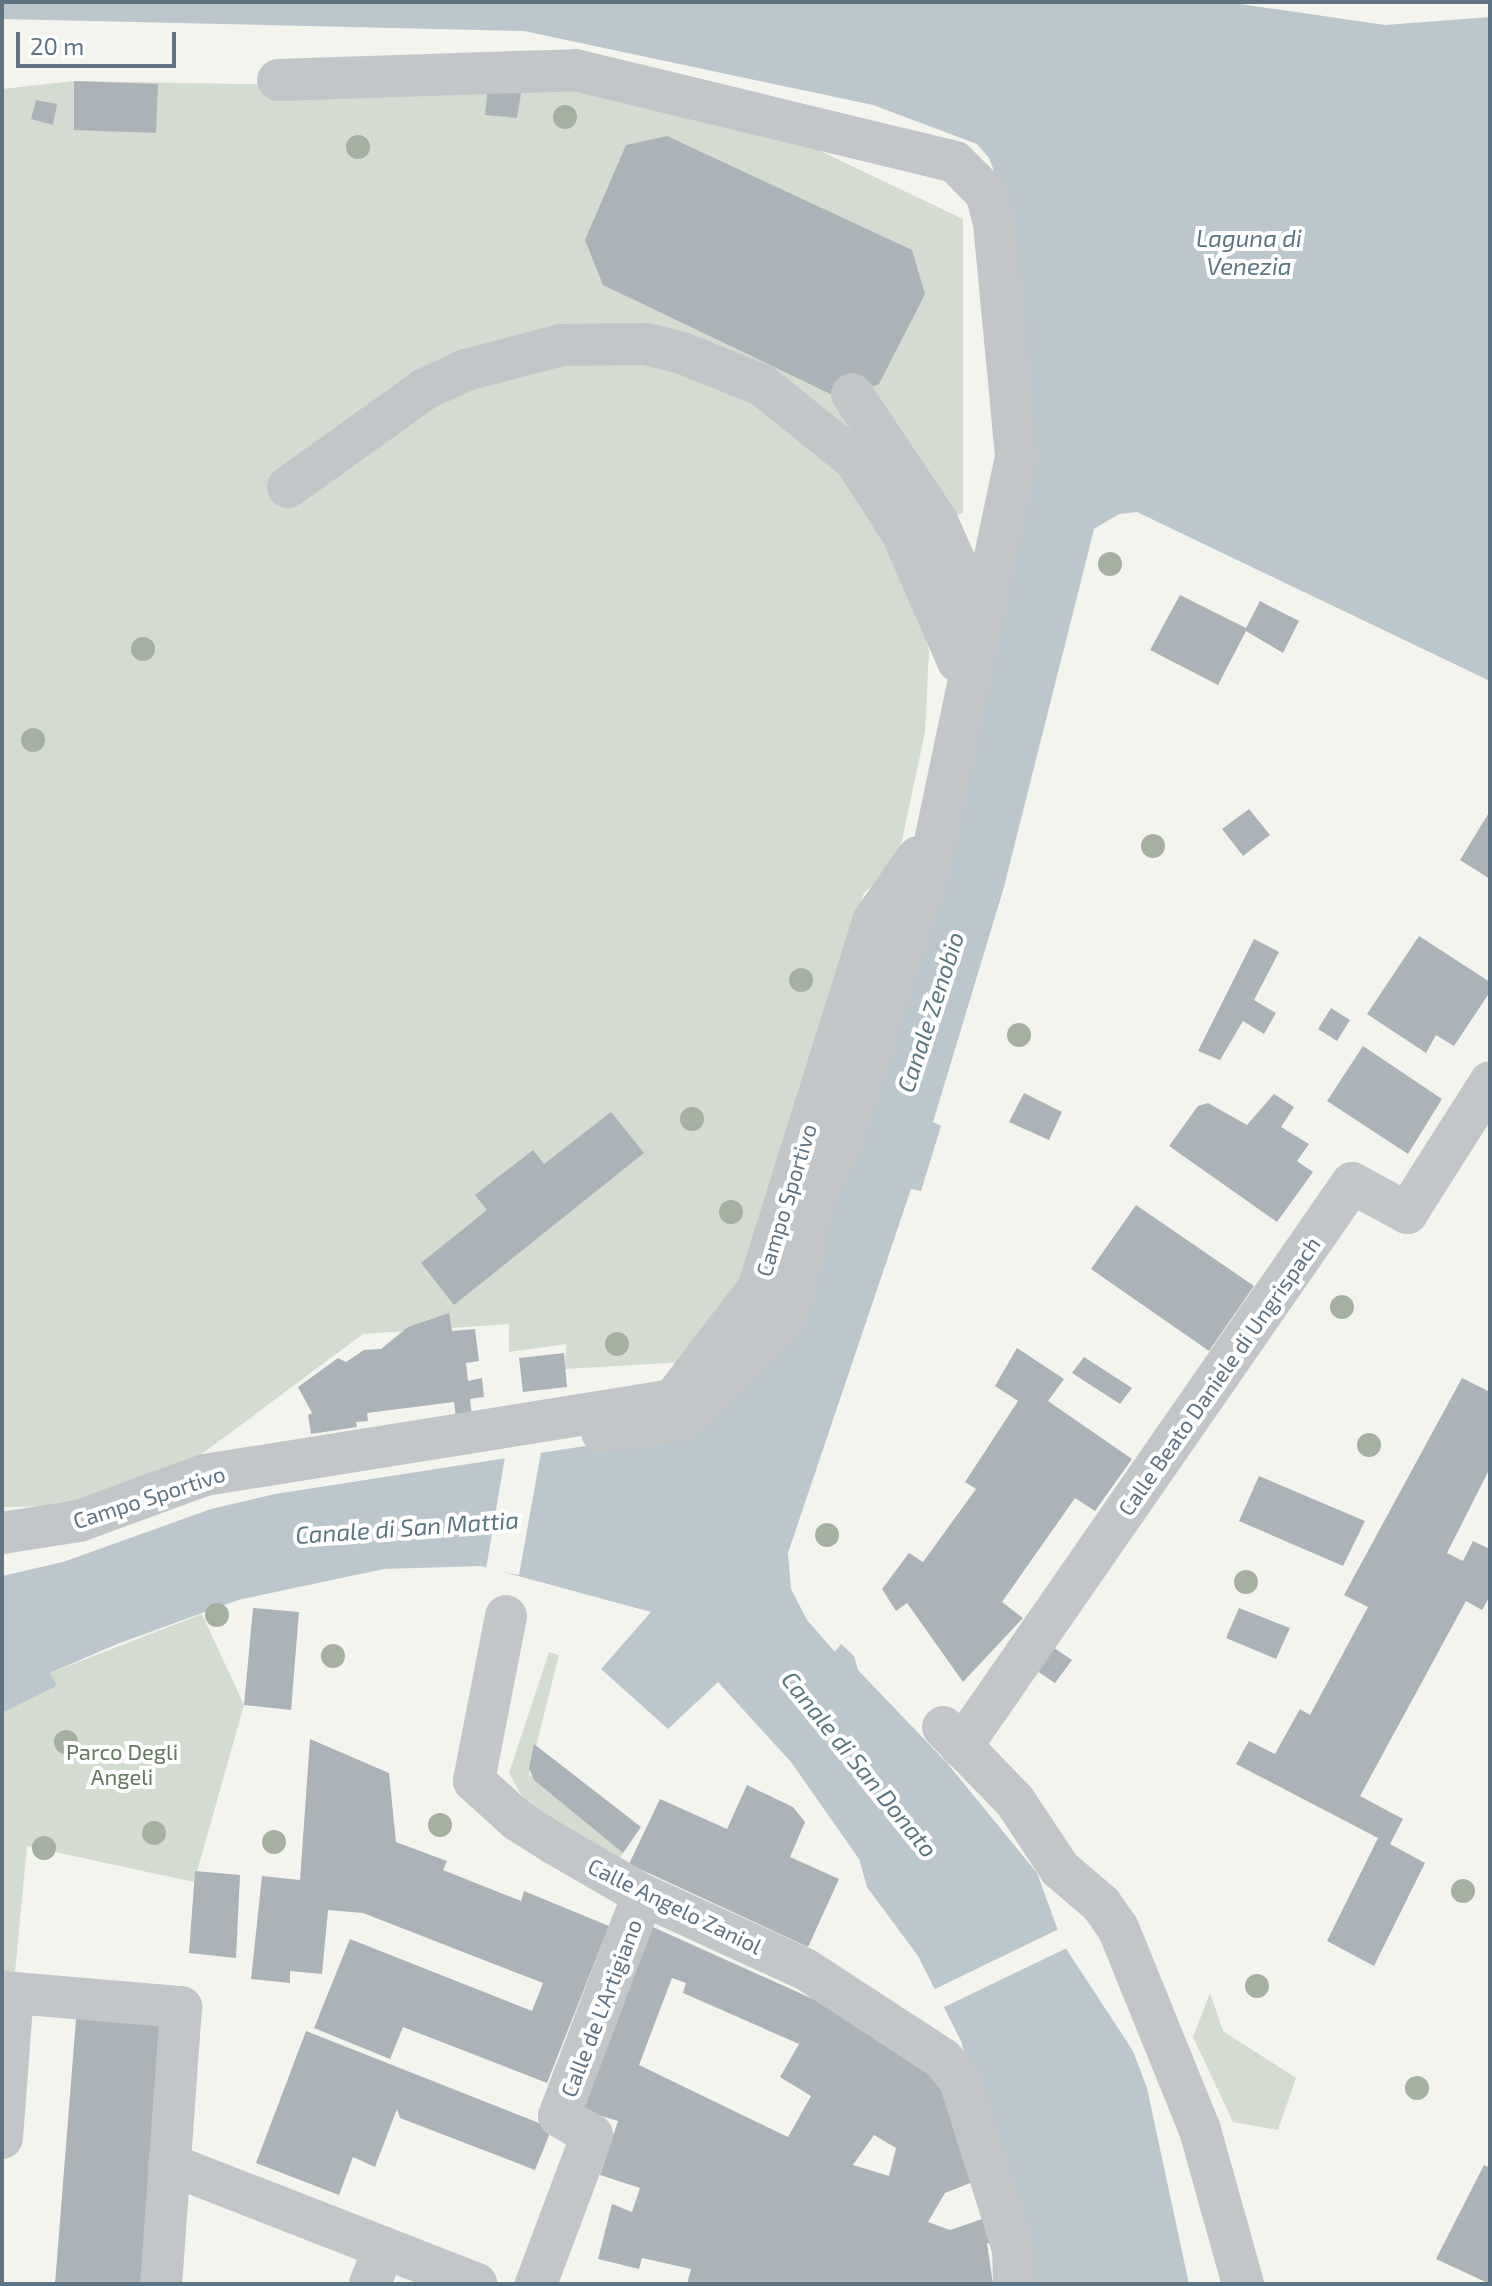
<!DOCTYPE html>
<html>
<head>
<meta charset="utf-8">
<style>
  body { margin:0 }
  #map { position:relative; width:1492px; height:2286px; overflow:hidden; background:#f4f4ef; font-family:"Exo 2",sans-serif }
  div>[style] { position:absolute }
  .green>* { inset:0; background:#d4dbd0 }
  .water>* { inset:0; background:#bbc7cc }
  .pier>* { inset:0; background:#f4f4ef }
  .building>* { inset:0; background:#abb3b8 }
  .pedestrian>* { height:42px; margin:-21px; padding:0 21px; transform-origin:21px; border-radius:21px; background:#c2c6c9 }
  .trees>* { width:24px; height:24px; margin:-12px; border-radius:50%; background:#a5b0a0 }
  span { translate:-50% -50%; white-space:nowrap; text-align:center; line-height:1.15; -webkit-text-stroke:8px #fff; paint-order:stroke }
  .street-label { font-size:22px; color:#607383 }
  .park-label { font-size:22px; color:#647960 }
  .water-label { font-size:24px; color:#5b7681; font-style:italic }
  .frame { position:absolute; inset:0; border:4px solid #607383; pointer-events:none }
  .scale { position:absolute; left:16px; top:32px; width:160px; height:36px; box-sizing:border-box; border:4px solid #607383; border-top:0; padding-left:10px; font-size:24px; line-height:28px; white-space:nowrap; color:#607383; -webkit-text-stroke:6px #fff; paint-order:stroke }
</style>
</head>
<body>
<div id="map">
  <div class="green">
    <div style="clip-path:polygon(74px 81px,629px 91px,732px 109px,963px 219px,963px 513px,891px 537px,914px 583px,929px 651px,925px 732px,897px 864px,864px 893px,741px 1280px,685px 1362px,565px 1369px,566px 1344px,509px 1352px,509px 1324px,363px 1334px,191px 1462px,76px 1506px,2px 1507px,2px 89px)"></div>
    <div style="clip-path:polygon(202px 1614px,244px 1705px,194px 1882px,27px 1846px,13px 1993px,2px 1992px,2px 1713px,57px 1686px,50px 1673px)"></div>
    <div style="clip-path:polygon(549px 1652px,559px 1655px,529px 1774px,623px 1853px,617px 1862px,528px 1807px,509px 1773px)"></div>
    <div style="clip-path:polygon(1210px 1993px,1223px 2031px,1296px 2078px,1278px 2130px,1233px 2122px,1193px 2037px)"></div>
  </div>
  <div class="water">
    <div style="clip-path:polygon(2px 2px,1226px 2px,1385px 25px,1490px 17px,1490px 681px,1137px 512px,1119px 514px,1094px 529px,1004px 887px,933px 1122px,941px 1126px,921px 1191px,911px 1189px,788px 1553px,791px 1589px,807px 1620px,835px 1652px,841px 1644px,854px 1656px,858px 1670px,947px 1763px,1037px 1873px,1063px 1944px,1133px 2051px,1147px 2088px,1189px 2284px,1027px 2284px,961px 2041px,918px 1956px,867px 1887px,859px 1859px,791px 1762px,718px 1682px,668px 1729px,601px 1669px,651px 1612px,481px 1566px,384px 1569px,238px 1600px,117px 1644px,50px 1673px,57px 1686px,2px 1713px,2px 1576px,63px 1562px,211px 1509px,275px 1494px,688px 1430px,790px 1330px,1021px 482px,1002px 192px,989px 158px,977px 144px,873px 105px,524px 31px,2px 19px)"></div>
  </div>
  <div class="pier">
    <div style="clip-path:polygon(542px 1447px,519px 1575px,486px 1569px,506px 1451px)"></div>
    <div style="clip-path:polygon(1061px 1928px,1069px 1947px,940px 2009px,931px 1991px)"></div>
  </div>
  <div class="building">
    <div style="clip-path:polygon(489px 77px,523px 81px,517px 118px,485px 115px)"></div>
    <div style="clip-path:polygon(74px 81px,158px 84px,156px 133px,74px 130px)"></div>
    <div style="clip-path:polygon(36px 100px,57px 104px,53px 125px,31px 119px)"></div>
    <div style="clip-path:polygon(667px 136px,912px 250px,925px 294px,879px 384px,841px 399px,603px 285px,585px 240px,626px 145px)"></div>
    <div style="clip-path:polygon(1180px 595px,1246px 628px,1260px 601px,1299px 621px,1283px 653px,1246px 631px,1218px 685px,1150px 650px)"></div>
    <div style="clip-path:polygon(1249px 809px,1270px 835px,1243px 856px,1222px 829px)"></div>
    <div style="clip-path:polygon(1490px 811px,1490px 879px,1460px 860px)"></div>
    <div style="clip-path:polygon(1419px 936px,1490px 982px,1490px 992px,1454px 1046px,1436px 1035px,1426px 1053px,1367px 1014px)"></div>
    <div style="clip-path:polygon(1254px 939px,1279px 952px,1254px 1000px,1276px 1013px,1264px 1034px,1243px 1021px,1220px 1060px,1198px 1051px)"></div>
    <div style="clip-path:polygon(1331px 1008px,1350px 1020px,1337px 1041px,1318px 1029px)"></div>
    <div style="clip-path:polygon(1363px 1046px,1442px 1099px,1408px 1154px,1327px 1101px)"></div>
    <div style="clip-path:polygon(1024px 1093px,1062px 1112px,1049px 1140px,1009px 1122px)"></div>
    <div style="clip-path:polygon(1274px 1094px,1294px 1107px,1281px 1127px,1309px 1144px,1297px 1161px,1313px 1172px,1277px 1222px,1169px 1146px,1198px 1106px,1208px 1103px,1247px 1125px)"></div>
    <div style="clip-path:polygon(611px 1112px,644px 1153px,454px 1305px,421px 1263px,487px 1210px,475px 1195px,533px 1150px,544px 1164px)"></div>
    <div style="clip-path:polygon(1136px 1205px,1254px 1286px,1209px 1351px,1091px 1269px)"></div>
    <div style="clip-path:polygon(449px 1313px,452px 1331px,475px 1329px,479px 1361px,466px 1363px,468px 1381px,482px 1378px,484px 1397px,470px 1399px,472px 1417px,456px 1418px,454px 1402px,367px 1413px,368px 1421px,356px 1422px,357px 1427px,311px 1434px,308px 1415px,312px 1413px,298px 1387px,338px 1358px,346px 1362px,364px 1350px,381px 1349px,408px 1327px)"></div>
    <div style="clip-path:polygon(1017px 1348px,1064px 1379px,1048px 1401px,1132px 1459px,1095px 1511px,1075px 1498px,1002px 1602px,1023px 1618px,963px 1682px,907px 1603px,896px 1611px,882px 1589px,909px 1553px,923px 1562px,976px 1489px,965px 1482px,1018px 1401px,995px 1386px)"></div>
    <div style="clip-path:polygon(564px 1353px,567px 1387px,523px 1392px,519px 1358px)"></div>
    <div style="clip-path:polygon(1084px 1357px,1132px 1388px,1120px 1404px,1072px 1373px)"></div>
    <div style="clip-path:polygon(1462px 1378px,1490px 1392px,1490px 1468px,1447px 1553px,1463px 1561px,1473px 1541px,1490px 1549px,1490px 1596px,1482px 1610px,1466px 1601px,1360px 1796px,1403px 1819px,1390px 1844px,1425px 1863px,1374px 1966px,1327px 1941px,1378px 1838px,1236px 1764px,1249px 1741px,1275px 1754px,1300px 1709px,1310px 1715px,1368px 1607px,1344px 1595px)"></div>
    <div style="clip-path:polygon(1259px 1476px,1365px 1521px,1343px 1566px,1239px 1521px)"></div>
    <div style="clip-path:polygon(253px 1608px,299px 1612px,291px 1710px,244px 1705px)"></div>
    <div style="clip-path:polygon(1239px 1608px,1290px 1628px,1276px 1659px,1226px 1638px)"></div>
    <div style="clip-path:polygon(1047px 1643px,1072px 1660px,1055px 1683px,1031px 1667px)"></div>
    <div style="clip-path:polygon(310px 1739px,389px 1773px,396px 1842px,447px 1861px,443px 1870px,521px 1901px,524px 1891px,609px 1926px,547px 2083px,403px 2027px,390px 2059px,314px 2028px,350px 1939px,532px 2011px,543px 1983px,363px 1913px,328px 1910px,322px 1974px,290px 1971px,290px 1983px,251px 1979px,262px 1876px,300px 1880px)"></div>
    <div style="clip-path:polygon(534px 1744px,641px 1827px,623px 1853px,534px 1780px,529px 1768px)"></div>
    <div style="clip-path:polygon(747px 1785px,793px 1807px,805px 1822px,790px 1857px,839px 1879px,808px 1947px,629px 1864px,660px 1799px,727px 1829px)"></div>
    <div style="clip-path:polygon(195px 1871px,240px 1875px,236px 1958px,189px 1953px)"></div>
    <div style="clip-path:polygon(evenodd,653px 1927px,824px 2004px,950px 2083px,983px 2178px,945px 2193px,928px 2222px,950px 2230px,994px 2215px,1007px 2249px,987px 2243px,993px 2284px,687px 2284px,691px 2269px,642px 2258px,639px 2269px,598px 2259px,612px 2204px,632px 2212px,640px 2188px,600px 2175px,618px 2121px,581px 2110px,653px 1927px,672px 1978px,686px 1983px,683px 1993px,799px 2044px,780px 2077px,811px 2096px,788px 2137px,639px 2065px,672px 1978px,653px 1927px,874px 2135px,896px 2148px,889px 2176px,853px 2165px,874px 2135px)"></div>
    <div style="clip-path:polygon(77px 2007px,170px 2014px,149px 2284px,55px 2284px)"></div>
    <div style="clip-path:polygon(306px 2031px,552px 2128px,535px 2170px,400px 2118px,397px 2109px,375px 2167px,353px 2157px,339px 2195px,256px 2163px)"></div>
    <div style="clip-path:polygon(1484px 2165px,1490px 2168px,1490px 2284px,1436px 2259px)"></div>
  </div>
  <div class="pedestrian">
    <div style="left:278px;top:80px;width:297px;rotate:-1.9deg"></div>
    <div style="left:575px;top:70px;width:391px;rotate:13.6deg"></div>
    <div style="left:955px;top:162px;width:44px;rotate:45deg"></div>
    <div style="left:986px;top:193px;width:31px;rotate:75deg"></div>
    <div style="left:994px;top:223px;width:235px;rotate:84.6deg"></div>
    <div style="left:1016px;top:457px;width:418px;rotate:101.9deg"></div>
    <div style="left:930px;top:866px;width:301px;rotate:107.8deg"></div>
    <div style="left:838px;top:1153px;width:12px;rotate:138deg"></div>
    <div style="left:829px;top:1161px;width:73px;rotate:109.2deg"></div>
    <div style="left:805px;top:1230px;width:14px;rotate:82deg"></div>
    <div style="left:807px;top:1244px;width:80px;rotate:106.6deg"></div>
    <div style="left:784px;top:1321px;width:141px;rotate:135.3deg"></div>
    <div style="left:684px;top:1420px;width:83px;rotate:171.7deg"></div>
    <div style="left:602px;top:1432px;width:16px;rotate:-97deg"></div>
    <div style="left:852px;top:394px;width:153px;rotate:56.2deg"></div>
    <div style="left:937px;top:521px;width:84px;rotate:66.2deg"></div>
    <div style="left:971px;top:598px;width:34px;rotate:102deg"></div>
    <div style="left:288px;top:487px;width:168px;rotate:-35.6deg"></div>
    <div style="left:425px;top:389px;width:45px;rotate:-24.9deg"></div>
    <div style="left:466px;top:370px;width:98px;rotate:-14.7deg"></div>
    <div style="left:561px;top:345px;width:85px;rotate:-0.7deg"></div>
    <div style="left:646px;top:344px;width:37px;rotate:14deg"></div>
    <div style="left:682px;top:353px;width:86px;rotate:21.8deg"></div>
    <div style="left:762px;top:385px;width:119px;rotate:38.9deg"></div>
    <div style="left:855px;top:460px;width:87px;rotate:57.2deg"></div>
    <div style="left:902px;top:533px;width:140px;rotate:66.4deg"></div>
    <div style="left:2px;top:1533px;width:78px;rotate:-8.9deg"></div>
    <div style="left:79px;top:1521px;width:134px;rotate:-20.1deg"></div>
    <div style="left:205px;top:1475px;width:474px;rotate:-9.1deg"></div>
    <div style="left:673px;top:1400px;width:140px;rotate:-52.6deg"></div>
    <div style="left:758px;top:1289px;width:386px;rotate:-72.6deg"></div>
    <div style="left:873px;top:921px;width:78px;rotate:-54.9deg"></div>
    <div style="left:506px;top:1616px;width:168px;rotate:101deg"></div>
    <div style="left:474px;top:1781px;width:58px;rotate:42.2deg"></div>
    <div style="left:517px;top:1820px;width:45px;rotate:32.3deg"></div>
    <div style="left:555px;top:1844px;width:102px;rotate:30.1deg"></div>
    <div style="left:643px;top:1895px;width:178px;rotate:24.6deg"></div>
    <div style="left:805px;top:1969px;width:165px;rotate:33.1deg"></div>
    <div style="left:943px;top:2059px;width:28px;rotate:52deg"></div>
    <div style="left:960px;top:2081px;width:176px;rotate:72.5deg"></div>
    <div style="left:1013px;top:2249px;width:35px;rotate:88deg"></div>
    <div style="left:943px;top:1727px;width:103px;rotate:45.8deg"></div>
    <div style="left:1015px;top:1801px;width:82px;rotate:56.5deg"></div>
    <div style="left:1060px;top:1869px;width:54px;rotate:40.5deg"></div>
    <div style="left:1101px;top:1904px;width:29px;rotate:55deg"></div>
    <div style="left:1118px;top:1928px;width:218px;rotate:67.9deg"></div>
    <div style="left:1200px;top:2130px;width:160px;rotate:74.4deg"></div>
    <div style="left:961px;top:1747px;width:686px;rotate:-55.27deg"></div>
    <div style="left:1352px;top:1183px;width:63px;rotate:28.6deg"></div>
    <div style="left:1407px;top:1213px;width:155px;rotate:-57.6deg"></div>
    <div style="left:2px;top:1992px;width:180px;rotate:4.8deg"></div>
    <div style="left:181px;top:2007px;width:278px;rotate:94.1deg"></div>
    <div style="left:2px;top:2138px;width:145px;rotate:-85.7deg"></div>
    <div style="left:169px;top:2164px;width:330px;rotate:21.3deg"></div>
    <div style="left:370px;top:2284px;width:39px;rotate:-69deg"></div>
    <div style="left:536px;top:2284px;width:159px;rotate:-69.4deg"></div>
    <div style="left:592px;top:2135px;width:38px;rotate:-150deg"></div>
    <div style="left:559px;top:2116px;width:236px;rotate:-69.2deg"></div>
  </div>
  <div class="trees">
    <div style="left:565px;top:117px"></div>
    <div style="left:358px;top:147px"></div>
    <div style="left:1110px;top:564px"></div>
    <div style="left:143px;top:649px"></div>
    <div style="left:33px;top:740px"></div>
    <div style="left:1153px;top:846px"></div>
    <div style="left:801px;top:980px"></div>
    <div style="left:1019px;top:1035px"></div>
    <div style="left:692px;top:1119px"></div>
    <div style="left:731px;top:1212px"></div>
    <div style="left:1342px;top:1307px"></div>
    <div style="left:617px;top:1344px"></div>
    <div style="left:1369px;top:1445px"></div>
    <div style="left:827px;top:1535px"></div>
    <div style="left:1246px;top:1582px"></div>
    <div style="left:217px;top:1615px"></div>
    <div style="left:333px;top:1656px"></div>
    <div style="left:66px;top:1742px"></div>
    <div style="left:440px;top:1825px"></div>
    <div style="left:154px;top:1833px"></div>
    <div style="left:274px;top:1842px"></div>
    <div style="left:44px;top:1848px"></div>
    <div style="left:1463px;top:1891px"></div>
    <div style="left:1257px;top:1986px"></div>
    <div style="left:1417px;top:2088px"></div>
  </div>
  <div class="street-label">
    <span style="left:786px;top:1200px;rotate:-73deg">Campo Sportivo</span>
    <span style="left:1219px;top:1376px;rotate:-55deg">Calle Beato Daniele di Ungrispach</span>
    <span style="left:149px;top:1497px;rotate:-18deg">Campo Sportivo</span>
    <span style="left:675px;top:1906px;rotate:26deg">Calle Angelo Zaniol</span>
    <span style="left:601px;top:2008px;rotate:-69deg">Calle de L'Artigiano</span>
  </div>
  <div class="park-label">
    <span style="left:122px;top:1764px">Parco Degli<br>Angeli</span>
  </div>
  <div class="water-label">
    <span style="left:1249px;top:252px">Laguna di<br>Venezia</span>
    <span style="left:930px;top:1012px;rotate:-72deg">Canale Zenobio</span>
    <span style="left:407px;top:1527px;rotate:-4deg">Canale di San Mattia</span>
    <span style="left:860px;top:1764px;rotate:51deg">Canale di San Donato</span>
  </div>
  <div class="frame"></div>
  <div class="scale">20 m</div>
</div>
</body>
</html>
